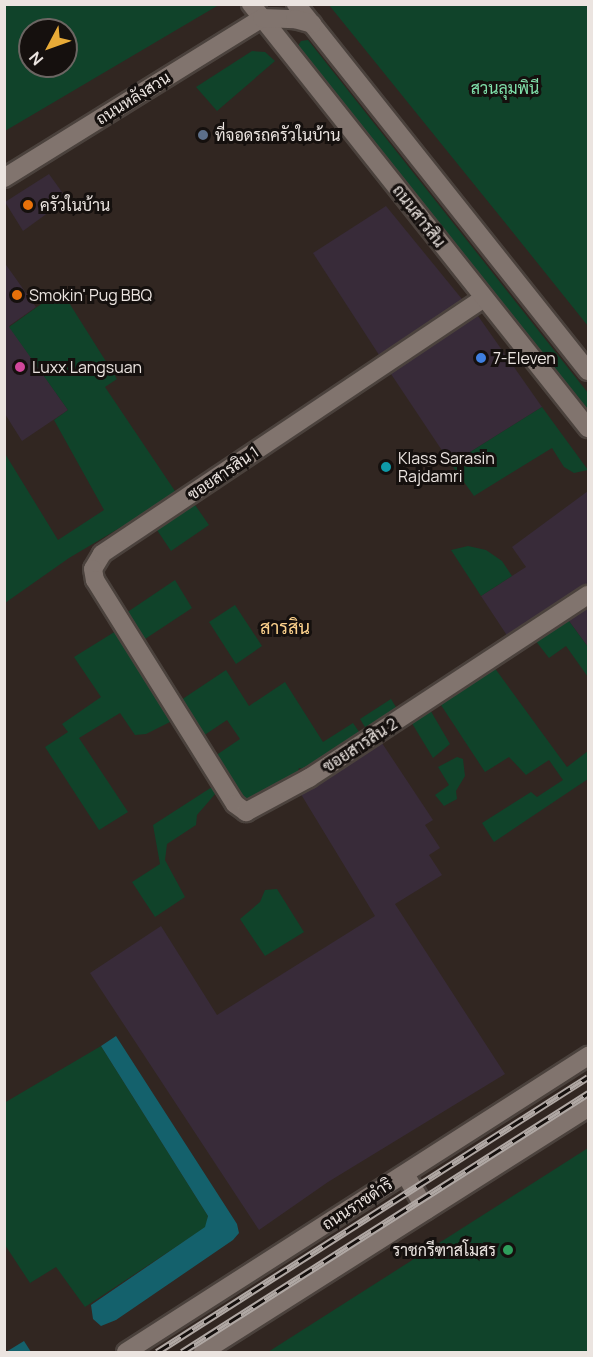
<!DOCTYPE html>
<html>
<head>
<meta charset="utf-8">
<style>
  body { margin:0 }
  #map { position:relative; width:593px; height:1357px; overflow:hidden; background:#312621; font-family:Manrope,Sarabun,sans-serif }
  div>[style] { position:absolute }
  .commercial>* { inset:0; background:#382b39 }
  .green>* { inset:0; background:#10432a }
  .water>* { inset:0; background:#14616c }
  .roads { filter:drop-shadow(2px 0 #4b423d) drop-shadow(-2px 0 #4b423d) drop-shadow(0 2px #4b423d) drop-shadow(0 -2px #4b423d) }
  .street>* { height:18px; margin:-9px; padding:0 9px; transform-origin:9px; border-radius:9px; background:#81746e }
  .secondary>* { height:18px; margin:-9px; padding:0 9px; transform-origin:9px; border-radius:9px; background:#81746e }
  .rail>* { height:7px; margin-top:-3.5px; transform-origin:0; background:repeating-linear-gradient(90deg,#15100e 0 14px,#b0a8a4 0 28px); box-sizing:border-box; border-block:2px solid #b0a8a4 }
  .dots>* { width:16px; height:16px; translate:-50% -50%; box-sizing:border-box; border:3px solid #15100e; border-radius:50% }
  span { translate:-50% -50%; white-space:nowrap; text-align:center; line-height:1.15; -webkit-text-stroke:6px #15100e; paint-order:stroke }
  .park-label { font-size:16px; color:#80e0ab }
  .street-label { font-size:16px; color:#ebe4e0 }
  .poi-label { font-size:16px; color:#ebe4e0 }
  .left { translate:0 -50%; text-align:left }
  .right { translate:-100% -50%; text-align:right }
  .neighbourhood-label { font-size:18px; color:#fed38d }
  .frame { position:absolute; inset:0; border:6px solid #ebe4e0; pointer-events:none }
  .north { position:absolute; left:18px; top:18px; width:60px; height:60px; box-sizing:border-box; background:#15100e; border:2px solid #6b6562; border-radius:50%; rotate:229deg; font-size:16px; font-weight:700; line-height:24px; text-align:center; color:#ebe4e0 }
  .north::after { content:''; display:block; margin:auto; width:21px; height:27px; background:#e8ab37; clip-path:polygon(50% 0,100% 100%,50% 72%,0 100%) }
</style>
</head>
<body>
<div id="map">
  <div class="commercial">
    <div style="clip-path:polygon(49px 174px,67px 199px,23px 231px,5px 202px)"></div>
    <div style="clip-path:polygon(386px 206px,466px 304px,381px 358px,313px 253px)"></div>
    <div style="clip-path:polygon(4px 262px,36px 307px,9px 326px,68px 410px,22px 441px,5px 414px)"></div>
    <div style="clip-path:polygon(476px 313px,542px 407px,451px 464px,389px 371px)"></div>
    <div style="clip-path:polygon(588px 491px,588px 586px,510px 640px,481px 596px,526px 567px,512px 547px)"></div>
    <div style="clip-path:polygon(588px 603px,588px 647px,566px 617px)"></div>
    <div style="clip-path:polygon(380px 740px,433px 820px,425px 825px,440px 848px,429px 855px,442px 875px,395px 904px,505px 1074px,328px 1182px,259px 1230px,90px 973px,161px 926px,217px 1015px,375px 916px,299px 791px)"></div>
  </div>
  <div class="green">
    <div style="clip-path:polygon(evenodd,215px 4px,217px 6px,5px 131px,5px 5px,215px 4px,30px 30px,66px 30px,66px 66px,30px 66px,30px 30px)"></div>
    <div style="clip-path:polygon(329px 5px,588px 5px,588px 326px,515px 235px)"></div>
    <div style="clip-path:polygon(308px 40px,588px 393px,588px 414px,298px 46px,301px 41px)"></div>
    <div style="clip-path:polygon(252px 51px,265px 52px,275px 61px,217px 111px,196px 87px)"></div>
    <div style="clip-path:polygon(61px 290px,117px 379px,105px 387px,177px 494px,69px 558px,5px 603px,4px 452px,58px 540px,104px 510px,54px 420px,68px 410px,9px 327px)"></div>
    <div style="clip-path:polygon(542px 407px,588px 470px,574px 473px,564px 467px,552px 448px,474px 496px,451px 464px)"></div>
    <div style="clip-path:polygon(193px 502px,209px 525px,171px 551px,155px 527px)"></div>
    <div style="clip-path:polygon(468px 546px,486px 550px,502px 561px,512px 576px,481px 596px,451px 550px)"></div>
    <div style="clip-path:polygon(175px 580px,192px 608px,142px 641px,126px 613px)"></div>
    <div style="clip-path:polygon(235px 605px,262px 646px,236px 664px,209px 622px)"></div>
    <div style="clip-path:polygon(566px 617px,588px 647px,588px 677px,566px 646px,549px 658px,535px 640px)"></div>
    <div style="clip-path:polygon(116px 631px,172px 721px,146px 734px,135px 735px,120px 713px,79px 738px,128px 812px,99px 830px,45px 747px,68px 732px,62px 724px,101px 697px,74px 657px)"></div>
    <div style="clip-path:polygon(494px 667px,567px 767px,588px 751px,588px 779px,494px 842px,482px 823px,531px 792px,537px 797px,563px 780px,549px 760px,526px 775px,509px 757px,485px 772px,439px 702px)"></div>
    <div style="clip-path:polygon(226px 670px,249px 706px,285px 682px,323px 742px,353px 723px,362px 736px,308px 770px,299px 768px,296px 777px,250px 805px,215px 756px,240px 739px,227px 720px,203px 736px,181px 700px)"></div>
    <div style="clip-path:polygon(391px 699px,399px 712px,368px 732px,360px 719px)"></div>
    <div style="clip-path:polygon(429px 708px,450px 744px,433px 758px,410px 720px)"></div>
    <div style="clip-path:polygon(457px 757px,463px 759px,465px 776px,456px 791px,457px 799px,444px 806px,435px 795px,449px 785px,438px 767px)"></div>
    <div style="clip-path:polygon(212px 787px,216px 793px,197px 815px,196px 825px,167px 844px,165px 860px,185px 897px,155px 917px,132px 882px,160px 864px,153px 825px)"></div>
    <div style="clip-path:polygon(277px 889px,304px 932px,265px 956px,240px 919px,260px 902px,265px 890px)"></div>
    <div style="clip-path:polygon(101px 1046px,208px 1216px,206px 1227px,85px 1307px,56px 1267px,30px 1283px,5px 1245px,4px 1103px)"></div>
    <div style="clip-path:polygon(588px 1148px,588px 1352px,268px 1352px)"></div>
  </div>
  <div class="water">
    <div style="clip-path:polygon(116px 1036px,237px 1224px,239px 1233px,233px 1240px,116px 1320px,101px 1326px,93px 1319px,91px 1305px,205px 1227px,208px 1216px,101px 1046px)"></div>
    <div style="clip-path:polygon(24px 1341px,31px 1352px,6px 1352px)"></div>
  </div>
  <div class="roads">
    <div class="street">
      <div style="left:484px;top:298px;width:460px;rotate:146.2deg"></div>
      <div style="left:102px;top:554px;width:17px;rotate:121deg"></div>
      <div style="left:93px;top:569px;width:11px;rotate:80deg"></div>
      <div style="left:95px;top:580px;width:264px;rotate:58deg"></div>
      <div style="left:235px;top:804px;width:14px;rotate:36deg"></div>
      <div style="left:246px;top:812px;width:72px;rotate:-28.4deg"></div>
      <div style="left:309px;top:778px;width:334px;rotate:-33.3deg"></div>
    </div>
    <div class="secondary">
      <div style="left:251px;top:4px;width:542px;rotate:51.52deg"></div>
      <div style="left:296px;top:4px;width:469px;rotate:51.5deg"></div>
      <div style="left:4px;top:178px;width:304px;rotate:-31.8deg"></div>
      <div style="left:262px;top:18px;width:33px;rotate:2deg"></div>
      <div style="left:295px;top:19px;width:18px;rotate:16deg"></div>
      <div style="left:405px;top:1174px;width:42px;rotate:59.7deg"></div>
      <div style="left:126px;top:1352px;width:549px;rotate:-32.65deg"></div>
      <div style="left:203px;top:1352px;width:456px;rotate:-32.4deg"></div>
    </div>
  </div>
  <div class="rail">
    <div style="left:157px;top:1352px;width:511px;rotate:-32.54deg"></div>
    <div style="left:182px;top:1352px;width:482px;rotate:-32.5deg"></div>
  </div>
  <div class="dots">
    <div style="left:203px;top:135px;background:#5c6f8a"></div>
    <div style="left:28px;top:205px;background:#e8710a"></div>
    <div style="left:17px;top:295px;background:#e8710a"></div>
    <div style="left:481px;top:358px;background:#3f7fe0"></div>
    <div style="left:20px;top:367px;background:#d1479c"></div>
    <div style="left:386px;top:467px;background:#0f9aa8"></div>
    <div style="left:508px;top:1250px;background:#2e9e5b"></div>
  </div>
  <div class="park-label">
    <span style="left:505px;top:88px">สวนลุมพินี</span>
  </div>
  <div class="street-label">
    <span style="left:133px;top:98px;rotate:-32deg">ถนนหลังสวน</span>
    <span style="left:419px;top:216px;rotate:52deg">ถนนสารสิน</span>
    <span style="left:223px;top:473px;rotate:-34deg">ซอยสารสิน 1</span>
    <span style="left:360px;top:745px;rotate:-33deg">ซอยสารสิน 2</span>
    <span style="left:357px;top:1204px;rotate:-33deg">ถนนราชดำริ</span>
  </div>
  <div class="poi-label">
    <span class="left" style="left:215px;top:135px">ที่จอดรถครัวในบ้าน</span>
    <span class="left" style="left:40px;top:205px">ครัวในบ้าน</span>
    <span class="left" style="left:29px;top:295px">Smokin' Pug BBQ</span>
    <span class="left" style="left:493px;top:358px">7-Eleven</span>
    <span class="left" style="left:32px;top:367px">Luxx Langsuan</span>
    <span class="left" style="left:398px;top:467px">Klass Sarasin<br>Rajdamri</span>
    <span class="right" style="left:496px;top:1250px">ราชกรีฑาสโมสร</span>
  </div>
  <div class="neighbourhood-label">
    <span style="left:285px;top:627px">สารสิน</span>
  </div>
  <div class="frame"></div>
  <div class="north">N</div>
</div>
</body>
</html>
